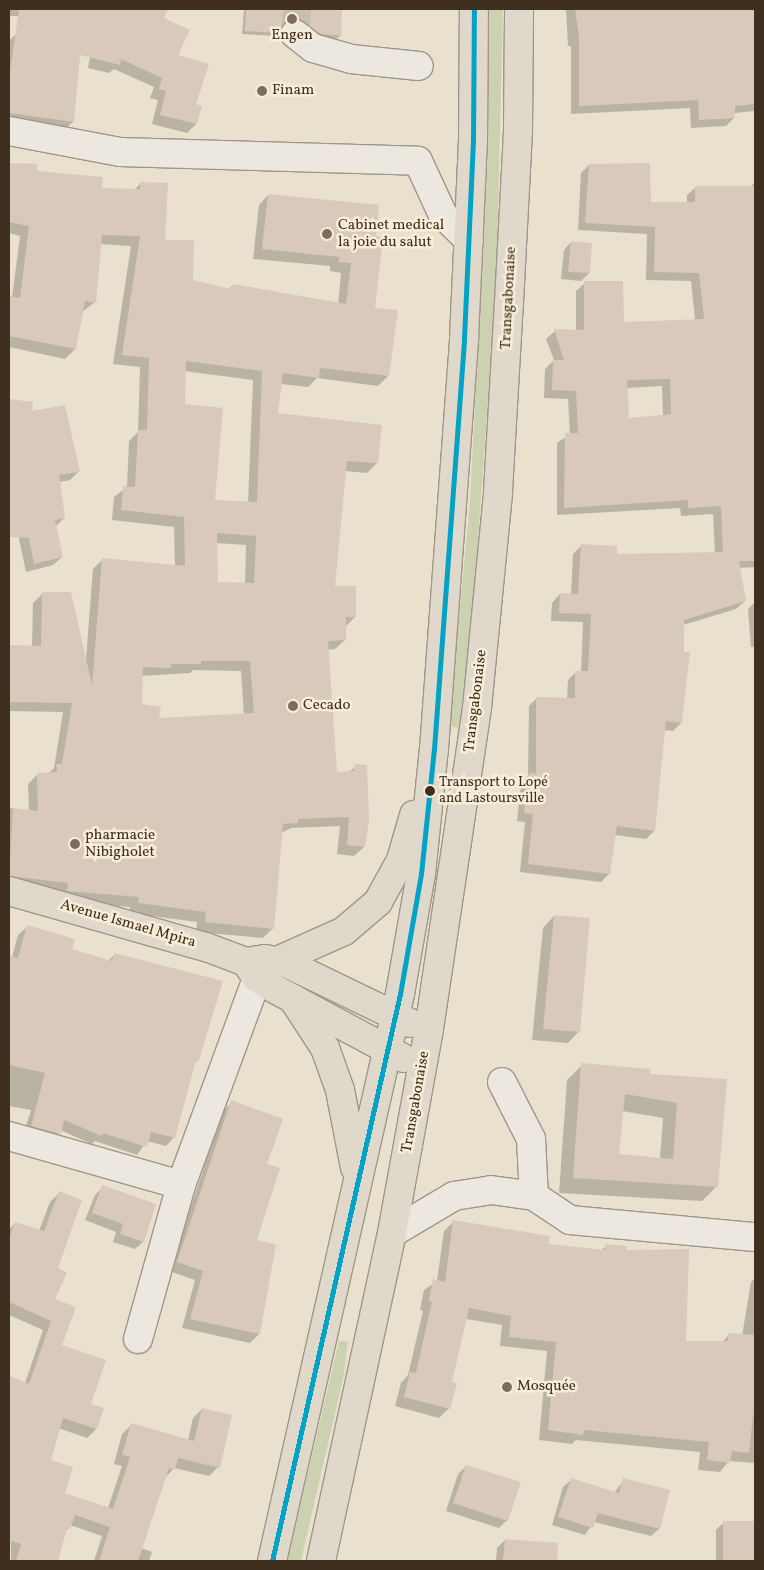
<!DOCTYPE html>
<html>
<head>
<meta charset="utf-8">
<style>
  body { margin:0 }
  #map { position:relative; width:764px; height:1570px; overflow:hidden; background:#e9e0ce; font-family:Vollkorn,serif }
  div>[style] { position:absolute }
  .green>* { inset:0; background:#ccd1b0 }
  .shadow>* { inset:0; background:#0003 }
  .building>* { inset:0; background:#d8c9bb }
  .minor-tunnel>* { height:28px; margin-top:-14px; transform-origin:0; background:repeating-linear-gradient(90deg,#c7bdab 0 28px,transparent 0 42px) }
  .roads { filter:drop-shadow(1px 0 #9e968a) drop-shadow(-1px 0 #9e968a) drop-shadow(0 1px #9e968a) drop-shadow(0 -1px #9e968a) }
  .minor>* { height:28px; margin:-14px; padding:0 14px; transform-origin:14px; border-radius:14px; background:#ede8df }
  .major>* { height:28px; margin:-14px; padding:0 14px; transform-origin:14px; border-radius:14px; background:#e0d8ca }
  .highway>* { height:28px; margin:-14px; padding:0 14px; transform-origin:14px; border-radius:14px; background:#e0d8ca }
  .bus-1>* { height:5px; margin:-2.5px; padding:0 2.5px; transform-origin:2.5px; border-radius:2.5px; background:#03a3c5 }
  .dots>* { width:14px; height:14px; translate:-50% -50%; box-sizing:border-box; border:2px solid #f8edd8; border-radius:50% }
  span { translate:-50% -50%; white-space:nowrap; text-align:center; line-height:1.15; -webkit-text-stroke:5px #f8edd8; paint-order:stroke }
  .bus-label { font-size:14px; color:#3e2f1e }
  .left { translate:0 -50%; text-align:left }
  .poi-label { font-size:15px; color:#3e2f1e }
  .street-label { font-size:15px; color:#3e2f1e }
  .frame { position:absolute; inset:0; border:10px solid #3e2f1e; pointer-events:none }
</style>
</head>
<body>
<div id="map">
  <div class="green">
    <div style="clip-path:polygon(489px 9px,503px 9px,496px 289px,469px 665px,463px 722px,458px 728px,451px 726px,450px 711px,470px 503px,488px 149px)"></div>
    <div style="clip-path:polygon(339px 1341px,348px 1341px,343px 1379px,302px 1556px,301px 1561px,287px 1561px)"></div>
  </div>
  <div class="shadow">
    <div style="clip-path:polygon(9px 9px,28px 9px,21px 16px,9px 16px)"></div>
    <div style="clip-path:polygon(102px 9px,167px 9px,162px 19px,194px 105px,200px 107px,196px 124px,187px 133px,152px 124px,158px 100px,150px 98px,154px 87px,114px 69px,109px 73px,88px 68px,98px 12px)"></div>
    <div style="clip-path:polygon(244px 9px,341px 9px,340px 36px,336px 39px,316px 37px,292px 21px,281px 26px,275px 36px,242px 34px)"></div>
    <div style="clip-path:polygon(566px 9px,755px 9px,755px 111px,734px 113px,734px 118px,726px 126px,691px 128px,690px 108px,571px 114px,571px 46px,568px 46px)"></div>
    <div style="clip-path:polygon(16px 34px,76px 98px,73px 122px,62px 132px,9px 124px,9px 41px)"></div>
    <div style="clip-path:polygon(evenodd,9px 164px,36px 166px,35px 172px,100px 189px,134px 190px,141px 183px,164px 241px,192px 281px,228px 290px,233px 285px,338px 304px,341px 273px,330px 271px,330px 266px,253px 259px,259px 205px,268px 195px,374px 237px,374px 309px,396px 311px,388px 376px,378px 386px,317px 378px,308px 387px,281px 384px,277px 414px,377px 463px,367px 473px,345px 471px,334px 588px,355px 617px,345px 627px,345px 640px,335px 649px,327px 650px,336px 773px,349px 772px,356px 766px,364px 847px,354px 856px,337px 854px,340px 826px,291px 828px,281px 833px,273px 928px,263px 938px,196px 932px,197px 922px,129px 913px,130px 907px,58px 901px,9px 886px,9px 808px,29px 811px,28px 784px,38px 774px,48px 774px,54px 768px,63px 712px,9px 711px,9px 646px,32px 647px,33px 603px,43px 593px,86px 659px,93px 569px,103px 559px,175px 566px,174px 527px,112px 520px,114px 497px,127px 487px,129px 441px,138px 432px,140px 367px,113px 364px,131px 246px,100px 244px,95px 302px,82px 312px,75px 349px,65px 359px,9px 347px,9px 297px,12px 298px,20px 236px,9px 233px,9px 164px,184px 371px,253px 380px,248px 503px,214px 501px,184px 406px,184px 371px,9px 164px,216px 543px,246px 545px,245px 584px,217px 583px,216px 543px,9px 164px,193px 670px,241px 671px,244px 715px,158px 719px,141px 705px,141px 676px,190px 673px,193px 670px)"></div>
    <div style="clip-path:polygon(evenodd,589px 165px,650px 203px,687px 204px,687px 195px,696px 187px,750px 187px,755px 182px,755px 567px,739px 568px,745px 601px,736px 609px,683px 625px,681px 723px,673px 731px,664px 730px,654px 831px,646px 839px,615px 835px,609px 874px,601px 882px,520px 872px,525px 822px,517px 821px,521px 783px,528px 776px,529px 706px,537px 698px,567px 699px,568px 680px,576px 672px,581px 672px,583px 622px,551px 621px,552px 603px,560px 594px,571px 595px,573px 554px,582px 545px,616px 556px,715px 554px,713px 514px,681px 516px,680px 508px,557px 515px,557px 443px,570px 434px,568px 399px,544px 398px,545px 369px,554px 360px,546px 339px,555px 331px,576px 331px,576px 291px,585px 283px,622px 323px,695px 320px,691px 281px,646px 280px,647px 234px,578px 230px,581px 173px,589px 165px,662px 386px,663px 416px,628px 419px,626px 388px,662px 386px)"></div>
    <div style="clip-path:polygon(571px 242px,589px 273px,581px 281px,561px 279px,564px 250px)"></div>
    <div style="clip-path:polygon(9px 400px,32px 403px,31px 412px,79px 471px,70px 480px,59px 482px,64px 518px,55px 527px,62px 557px,53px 565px,26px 572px,9px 491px)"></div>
    <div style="clip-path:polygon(755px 602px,755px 647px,751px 647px,748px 609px)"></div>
    <div style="clip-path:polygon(554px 916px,579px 1031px,568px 1043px,532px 1040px,543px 928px)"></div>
    <div style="clip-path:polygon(27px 927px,71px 950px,108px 961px,114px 955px,198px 1060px,193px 1064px,174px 1137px,166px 1146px,147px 1141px,137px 1155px,95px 1141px,92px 1144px,60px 1130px,51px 1143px,23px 1135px,31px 1110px,9px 1106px,9px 956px,12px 957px,18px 935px)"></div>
    <div style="clip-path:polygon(evenodd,582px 1065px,648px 1076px,726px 1080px,717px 1186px,702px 1201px,559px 1193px,567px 1080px,582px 1065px,622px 1111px,663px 1118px,660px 1159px,617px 1155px,622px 1111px)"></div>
    <div style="clip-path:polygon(232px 1102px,266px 1165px,256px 1241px,259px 1334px,250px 1343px,182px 1328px,195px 1280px,169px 1271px,223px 1111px)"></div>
    <div style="clip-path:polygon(103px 1187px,143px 1242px,135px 1249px,113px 1242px,116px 1232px,85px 1220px,95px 1195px)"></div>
    <div style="clip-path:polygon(59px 1193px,53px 1300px,61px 1346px,89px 1405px,96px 1429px,87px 1438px,58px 1428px,50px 1461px,63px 1494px,108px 1508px,122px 1466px,114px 1464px,122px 1434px,131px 1425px,188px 1440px,193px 1418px,202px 1409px,218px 1467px,209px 1476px,174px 1468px,164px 1479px,141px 1548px,152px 1552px,149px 1561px,94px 1561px,102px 1536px,70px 1525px,64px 1534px,56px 1561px,11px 1561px,9px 1376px,25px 1383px,43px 1330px,9px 1315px,9px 1230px,15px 1223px,39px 1231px,50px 1202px)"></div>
    <div style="clip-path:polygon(454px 1221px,548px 1245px,601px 1251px,606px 1246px,625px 1251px,685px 1342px,721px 1343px,729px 1335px,742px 1336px,751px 1282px,755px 1278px,755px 1463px,729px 1461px,720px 1472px,698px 1470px,700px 1452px,576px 1440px,572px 1444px,539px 1440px,547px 1351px,500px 1346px,502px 1325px,466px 1319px,451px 1383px,449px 1408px,439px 1418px,395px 1406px,401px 1383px,408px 1375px,423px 1311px,420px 1310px,424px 1290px,437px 1281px,444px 1231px)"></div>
    <div style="clip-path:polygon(466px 1466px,507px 1520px,499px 1528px,446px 1511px,458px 1474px)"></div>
    <div style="clip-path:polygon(571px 1480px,614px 1493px,624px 1480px,659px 1529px,651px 1536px,594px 1522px,585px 1535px,552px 1525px,563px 1487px)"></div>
    <div style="clip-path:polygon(724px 1522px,755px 1522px,755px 1561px,716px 1561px,716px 1530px)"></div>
    <div style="clip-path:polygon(505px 1540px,557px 1544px,555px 1561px,496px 1561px,497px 1548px)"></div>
  </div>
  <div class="building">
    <div style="clip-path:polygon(19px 9px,168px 9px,164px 18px,190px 30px,178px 55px,209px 64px,196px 104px,202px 106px,197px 124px,160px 115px,166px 91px,159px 89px,162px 78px,121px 59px,120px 65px,80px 55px,74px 122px,9px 113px,10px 72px)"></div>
    <div style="clip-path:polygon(246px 9px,342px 9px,341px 36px,320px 34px,297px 19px,283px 24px,280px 33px,245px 31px)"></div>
    <div style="clip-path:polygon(575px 9px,755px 9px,755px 104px,735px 106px,735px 118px,699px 120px,698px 100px,579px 106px,579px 38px)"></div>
    <div style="clip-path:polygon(evenodd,9px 163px,37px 164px,37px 171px,103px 177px,102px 188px,140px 189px,140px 182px,168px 183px,165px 240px,194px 240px,193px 280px,231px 289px,233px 284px,346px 304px,351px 263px,339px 262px,339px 257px,262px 249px,268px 194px,379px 205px,376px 236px,383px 237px,375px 308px,398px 310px,389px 376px,320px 368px,319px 378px,283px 373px,278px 413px,382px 425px,378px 463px,347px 461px,335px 586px,356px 586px,356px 617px,346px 617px,346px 640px,328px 641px,337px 772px,354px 771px,355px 764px,367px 765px,369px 820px,365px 847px,347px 845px,349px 817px,298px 819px,298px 823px,283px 824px,274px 929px,205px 922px,206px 912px,138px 903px,139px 897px,67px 891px,68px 883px,9px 876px,13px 808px,38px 811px,37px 773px,57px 772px,56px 764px,62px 764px,72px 703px,9px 702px,9px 645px,41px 646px,42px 592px,71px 592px,92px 685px,102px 558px,185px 566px,184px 517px,121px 510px,123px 486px,135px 487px,138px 430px,147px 430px,149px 358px,122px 355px,140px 236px,102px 235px,96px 303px,85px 301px,76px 349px,9px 336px,9px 296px,20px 298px,29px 226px,9px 222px,9px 163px,186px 361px,262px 371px,257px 502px,215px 500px,223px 408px,185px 404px,186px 361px,9px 163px,217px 533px,256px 536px,254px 583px,218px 582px,217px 533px,9px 163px,201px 661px,250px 661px,254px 713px,159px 718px,161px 707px,142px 704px,143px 667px,171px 668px,171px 664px,201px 664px,201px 661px)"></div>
    <div style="clip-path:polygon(evenodd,650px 163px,651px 202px,695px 202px,695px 186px,754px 186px,754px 561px,739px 561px,746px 601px,684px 620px,684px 652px,690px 652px,682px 723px,666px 721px,655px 831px,617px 826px,610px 874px,528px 864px,533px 814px,524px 813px,529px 773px,536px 774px,536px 697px,575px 698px,575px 671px,588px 671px,591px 614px,559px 613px,560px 593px,578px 594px,581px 544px,617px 546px,617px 554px,723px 552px,721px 506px,688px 508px,688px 500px,564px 508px,565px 433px,578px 433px,576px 391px,552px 390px,553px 360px,564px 360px,554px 329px,584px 330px,584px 281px,623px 281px,624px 322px,704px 319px,699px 273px,654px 272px,655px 227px,585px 223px,589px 164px,650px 163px,670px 379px,671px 414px,629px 418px,627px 380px,670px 379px)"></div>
    <div style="clip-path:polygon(571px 241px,592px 243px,590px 273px,568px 272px)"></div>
    <div style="clip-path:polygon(9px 399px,33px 402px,32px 411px,65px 405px,80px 472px,59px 475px,65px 518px,55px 520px,63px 557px,34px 564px,29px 538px,9px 537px)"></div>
    <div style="clip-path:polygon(554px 915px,590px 918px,580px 1032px,543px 1029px)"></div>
    <div style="clip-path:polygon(27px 925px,75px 939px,72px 949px,112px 961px,114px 953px,223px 981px,199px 1060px,196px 1060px,175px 1138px,151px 1132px,147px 1147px,103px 1133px,102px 1136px,64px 1120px,61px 1134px,31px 1126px,45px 1073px,9px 1065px,9px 955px,18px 958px)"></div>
    <div style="clip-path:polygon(evenodd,581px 1063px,650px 1069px,650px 1074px,727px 1079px,718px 1187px,573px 1178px,581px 1063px,625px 1094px,677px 1103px,673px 1159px,619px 1154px,625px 1094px)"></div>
    <div style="clip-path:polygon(231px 1100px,283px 1119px,267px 1164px,280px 1168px,257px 1240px,276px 1244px,260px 1334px,190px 1319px,203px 1271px,177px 1262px)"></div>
    <div style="clip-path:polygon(102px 1185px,156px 1204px,144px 1242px,120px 1234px,123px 1224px,92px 1213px)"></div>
    <div style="clip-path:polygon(59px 1191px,82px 1200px,58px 1268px,67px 1273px,55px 1299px,76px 1307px,62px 1345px,106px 1360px,91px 1404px,104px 1408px,97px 1429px,63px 1418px,51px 1460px,73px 1467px,65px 1493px,113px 1509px,130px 1457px,122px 1455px,131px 1423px,194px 1441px,202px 1408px,232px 1415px,220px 1468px,178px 1458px,175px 1470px,169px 1468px,138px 1561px,99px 1561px,110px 1527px,75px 1515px,70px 1529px,67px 1528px,58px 1561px,16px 1561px,21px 1544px,9px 1540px,9px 1375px,29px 1384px,51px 1321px,9px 1302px,9px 1239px,15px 1222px,44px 1231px)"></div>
    <div style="clip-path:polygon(453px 1220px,550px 1236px,549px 1244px,605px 1250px,605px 1244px,627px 1246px,627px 1250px,689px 1249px,686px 1341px,728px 1341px,728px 1333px,755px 1335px,755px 1398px,749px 1453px,732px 1451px,730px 1463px,707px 1460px,709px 1442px,584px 1430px,583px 1435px,548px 1430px,556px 1342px,509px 1337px,511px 1316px,469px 1308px,452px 1382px,457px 1383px,450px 1409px,404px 1397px,410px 1372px,416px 1373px,432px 1302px,429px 1301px,433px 1279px,445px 1282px)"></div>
    <div style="clip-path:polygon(466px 1465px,521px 1482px,508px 1521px,453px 1503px)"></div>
    <div style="clip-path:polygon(571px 1478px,619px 1493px,623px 1478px,670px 1490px,660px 1529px,598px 1513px,593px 1528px,558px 1517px)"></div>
    <div style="clip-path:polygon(723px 1521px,755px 1521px,755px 1561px,723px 1561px)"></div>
    <div style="clip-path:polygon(505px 1539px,558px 1543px,557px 1561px,503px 1561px)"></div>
  </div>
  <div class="minor-tunnel">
    <div style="left:295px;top:34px;width:25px;rotate:-85deg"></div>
  </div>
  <div class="roads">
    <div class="minor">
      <div style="left:295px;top:34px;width:23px;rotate:38deg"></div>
      <div style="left:313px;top:48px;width:40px;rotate:16deg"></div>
      <div style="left:351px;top:59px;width:68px;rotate:5.9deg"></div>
      <div style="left:9px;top:131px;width:113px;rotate:10.7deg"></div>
      <div style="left:120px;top:152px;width:298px;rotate:1.7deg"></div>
      <div style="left:418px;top:161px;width:60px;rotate:65.2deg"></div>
      <div style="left:443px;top:215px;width:36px;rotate:44deg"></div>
      <div style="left:502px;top:1082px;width:64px;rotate:63deg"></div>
      <div style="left:531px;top:1139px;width:57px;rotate:87deg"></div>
      <div style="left:9px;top:1136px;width:179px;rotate:15.9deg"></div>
      <div style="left:392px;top:1233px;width:72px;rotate:-30.8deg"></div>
      <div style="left:454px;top:1196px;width:37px;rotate:-9deg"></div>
      <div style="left:491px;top:1190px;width:43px;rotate:7.9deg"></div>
      <div style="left:534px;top:1196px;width:43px;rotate:33.7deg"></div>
      <div style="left:570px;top:1220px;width:186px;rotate:5.3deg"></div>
      <div style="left:138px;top:1339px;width:160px;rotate:-74.4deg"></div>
      <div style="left:181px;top:1185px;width:221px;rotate:-69.8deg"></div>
    </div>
    <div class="major">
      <div style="left:9px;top:891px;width:205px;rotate:15.9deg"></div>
      <div style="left:206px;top:947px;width:43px;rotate:20.6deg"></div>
    </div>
    <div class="highway">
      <div style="left:277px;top:961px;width:73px;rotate:-24.1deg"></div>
      <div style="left:344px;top:931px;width:45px;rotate:-40.5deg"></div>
      <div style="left:378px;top:902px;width:48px;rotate:-61.3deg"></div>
      <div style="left:401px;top:860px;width:47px;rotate:-73.9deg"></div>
      <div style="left:293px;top:999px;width:59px;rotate:56.9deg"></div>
      <div style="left:325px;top:1048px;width:45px;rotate:70.3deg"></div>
      <div style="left:340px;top:1090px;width:79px;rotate:79.1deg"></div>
      <div style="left:403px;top:1058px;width:148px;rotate:-151.7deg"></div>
      <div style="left:273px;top:988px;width:19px;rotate:-148deg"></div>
      <div style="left:257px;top:978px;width:19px;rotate:-125deg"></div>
      <div style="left:246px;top:962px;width:19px;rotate:-9deg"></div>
      <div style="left:265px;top:959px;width:21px;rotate:11deg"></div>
      <div style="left:286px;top:963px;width:138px;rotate:25.8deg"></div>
      <div style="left:272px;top:1561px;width:581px;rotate:-77.28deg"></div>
      <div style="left:400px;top:994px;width:122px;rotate:-80.1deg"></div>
      <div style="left:421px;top:874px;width:126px;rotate:-84.1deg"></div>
      <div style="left:434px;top:749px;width:412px;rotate:-85.8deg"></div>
      <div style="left:464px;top:338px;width:197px;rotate:-87.4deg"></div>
      <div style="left:473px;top:141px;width:132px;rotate:-89.6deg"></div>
      <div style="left:321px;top:1561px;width:336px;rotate:-77.8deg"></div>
      <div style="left:392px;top:1233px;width:207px;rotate:-79.7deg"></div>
      <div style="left:429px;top:1029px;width:325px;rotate:-81.5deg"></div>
      <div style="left:477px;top:708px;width:217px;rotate:-84.4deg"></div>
      <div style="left:498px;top:492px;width:189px;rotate:-86.7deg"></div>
      <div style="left:509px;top:303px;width:174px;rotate:-87deg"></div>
      <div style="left:518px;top:129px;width:120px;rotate:-89.5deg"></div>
    </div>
  </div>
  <div class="bus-1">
    <div style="left:272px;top:1561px;width:581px;rotate:-77.28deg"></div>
    <div style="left:400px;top:994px;width:122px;rotate:-80.1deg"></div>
    <div style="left:421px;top:874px;width:126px;rotate:-84.1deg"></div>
    <div style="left:434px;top:749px;width:412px;rotate:-85.8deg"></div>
    <div style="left:464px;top:338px;width:197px;rotate:-87.4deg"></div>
    <div style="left:473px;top:141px;width:132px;rotate:-89.6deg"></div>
  </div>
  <div class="dots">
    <div style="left:292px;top:19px;background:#7a6d5c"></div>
    <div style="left:262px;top:91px;background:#7a6d5c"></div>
    <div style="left:327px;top:234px;background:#7a6d5c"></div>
    <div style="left:293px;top:706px;background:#7a6d5c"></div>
    <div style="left:430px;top:791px;background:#3e2f1e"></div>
    <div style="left:75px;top:844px;background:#7a6d5c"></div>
    <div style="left:507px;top:1387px;background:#7a6d5c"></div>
  </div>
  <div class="bus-label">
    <span class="left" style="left:439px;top:791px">Transport to Lopé<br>and Lastoursville</span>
  </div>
  <div class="poi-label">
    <span style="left:292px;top:36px">Engen</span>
    <span class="left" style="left:272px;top:91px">Finam</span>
    <span class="left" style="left:338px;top:234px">Cabinet medical<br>la joie du salut</span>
    <span class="left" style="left:303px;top:706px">Cecado</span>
    <span class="left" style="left:85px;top:844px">pharmacie<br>Nibigholet</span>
    <span class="left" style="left:517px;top:1387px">Mosquée</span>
  </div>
  <div class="street-label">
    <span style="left:509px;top:298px;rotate:-87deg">Transgabonaise</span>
    <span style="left:476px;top:701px;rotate:-83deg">Transgabonaise</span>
    <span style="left:128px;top:924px;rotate:16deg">Avenue Ismael Mpira</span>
    <span style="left:416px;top:1102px;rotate:-80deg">Transgabonaise</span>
  </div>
  <div class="frame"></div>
</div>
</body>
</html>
